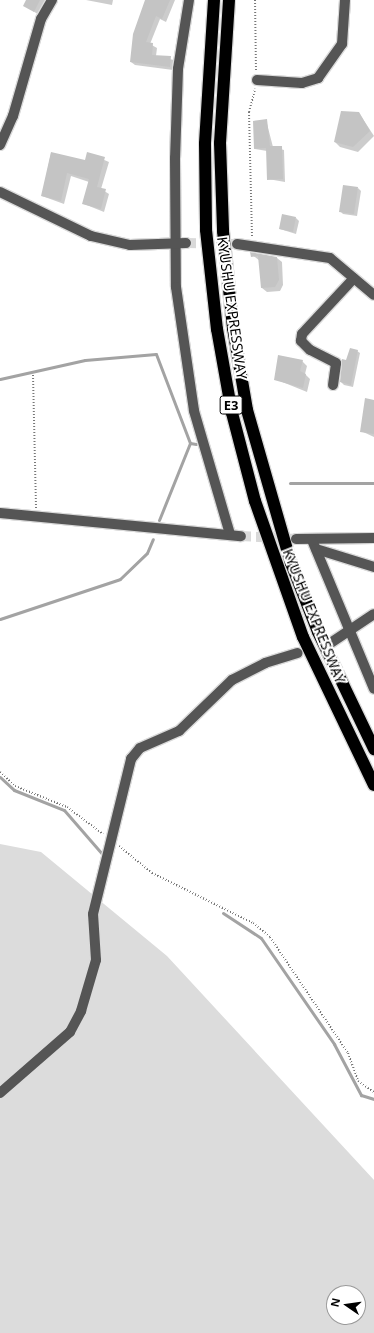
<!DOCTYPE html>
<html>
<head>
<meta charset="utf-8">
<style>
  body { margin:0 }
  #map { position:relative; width:374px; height:1333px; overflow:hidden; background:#fff; font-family:"Noto Sans",sans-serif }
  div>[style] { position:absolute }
  .green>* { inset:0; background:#dcdcdc }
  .shadow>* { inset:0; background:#0003 }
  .stream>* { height:3px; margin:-1.5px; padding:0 1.5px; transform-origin:1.5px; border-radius:1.5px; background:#a3a3a3 }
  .building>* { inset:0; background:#c4c4c4 }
  .minor-tunnel>* { height:10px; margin-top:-5px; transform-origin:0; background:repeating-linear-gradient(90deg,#d9d9d9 0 10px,transparent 0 15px) }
  .path>* { height:2px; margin-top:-1px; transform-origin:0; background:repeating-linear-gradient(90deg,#777 0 1px,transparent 0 3px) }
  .roads { filter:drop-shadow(1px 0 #dbdbdb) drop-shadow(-1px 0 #dbdbdb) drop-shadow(0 1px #dbdbdb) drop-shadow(0 -1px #dbdbdb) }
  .minor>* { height:10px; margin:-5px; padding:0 5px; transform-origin:5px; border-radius:5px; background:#555 }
  .highway>* { height:12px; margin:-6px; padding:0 6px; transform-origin:6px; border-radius:6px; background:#000 }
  span { translate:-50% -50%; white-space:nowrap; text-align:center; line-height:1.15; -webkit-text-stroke:4px #fff; paint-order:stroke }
  .shield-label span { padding:1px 3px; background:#fff; border:1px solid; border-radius:3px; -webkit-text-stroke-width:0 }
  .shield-label { font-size:13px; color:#000; font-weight:700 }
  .street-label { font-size:14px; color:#000 }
  .north { position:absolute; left:326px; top:1285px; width:40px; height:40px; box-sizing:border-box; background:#fff; border:1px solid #999; border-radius:50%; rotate:283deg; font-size:11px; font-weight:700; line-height:16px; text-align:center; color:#000 }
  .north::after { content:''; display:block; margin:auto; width:14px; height:18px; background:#000; clip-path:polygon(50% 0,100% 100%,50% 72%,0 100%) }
</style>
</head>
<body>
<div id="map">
  <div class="green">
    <div style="clip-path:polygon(evenodd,0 844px,41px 852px,167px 956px,374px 1180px,374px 1333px,0 1333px,0 844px,334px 1293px,358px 1293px,358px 1317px,334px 1317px,334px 1293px)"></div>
  </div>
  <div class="shadow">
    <div style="clip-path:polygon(27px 0,47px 0,39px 15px,24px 5px)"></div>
    <div style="clip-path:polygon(86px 0,113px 0,112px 5px)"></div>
    <div style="clip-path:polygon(147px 0,175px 0,166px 22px,160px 19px,150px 44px,157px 48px,156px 56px,174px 60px,173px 70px,135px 65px,131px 62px)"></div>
    <div style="clip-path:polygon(359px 113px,374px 136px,358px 152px,340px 147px,335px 142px)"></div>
    <div style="clip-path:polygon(266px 120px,273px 147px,284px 150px,285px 182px,268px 179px,267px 151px,255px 149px,254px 122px)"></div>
    <div style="clip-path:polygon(51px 153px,86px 161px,88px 153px,109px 162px,101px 189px,109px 194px,104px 212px,84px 204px,89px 182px,71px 176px,64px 204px,42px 196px)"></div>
    <div style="clip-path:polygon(358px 188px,361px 191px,357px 216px,343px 214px,340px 211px)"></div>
    <div style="clip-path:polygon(296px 218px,299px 221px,296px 234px,280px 229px)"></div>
    <div style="clip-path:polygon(251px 254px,277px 258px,282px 262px,283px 285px,280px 291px,267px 292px,262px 288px,260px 261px)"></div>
    <div style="clip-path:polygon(357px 351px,360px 353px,353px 387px,344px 385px,341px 382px,347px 361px)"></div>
    <div style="clip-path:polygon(302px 361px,307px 366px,305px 374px,310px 379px,307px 392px,275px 379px)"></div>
    <div style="clip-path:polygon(374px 401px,374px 437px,361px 431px)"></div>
  </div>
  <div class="stream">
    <div style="left:0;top:379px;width:87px;rotate:-12.6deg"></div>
    <div style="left:85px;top:360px;width:71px;rotate:-4.8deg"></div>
    <div style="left:156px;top:354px;width:95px;rotate:69.1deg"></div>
    <div style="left:190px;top:443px;width:83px;rotate:111.9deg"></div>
    <div style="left:190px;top:443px;width:6px;rotate:9deg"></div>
    <div style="left:290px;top:483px;width:84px"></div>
    <div style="left:0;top:619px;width:126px;rotate:-18.4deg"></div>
    <div style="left:120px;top:579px;width:37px;rotate:-44deg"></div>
    <div style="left:147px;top:553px;width:15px;rotate:-67deg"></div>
    <div style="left:0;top:777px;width:19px;rotate:43deg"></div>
    <div style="left:14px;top:790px;width:54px;rotate:21.8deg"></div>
    <div style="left:64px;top:810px;width:60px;rotate:49.1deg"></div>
    <div style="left:223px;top:913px;width:45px;rotate:33.3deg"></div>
    <div style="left:261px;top:938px;width:129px;rotate:55.4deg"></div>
    <div style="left:334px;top:1044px;width:58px;rotate:62.1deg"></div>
    <div style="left:361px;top:1095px;width:14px;rotate:17deg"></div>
  </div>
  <div class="building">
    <div style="clip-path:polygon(26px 0,40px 0,34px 12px,23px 6px)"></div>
    <div style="clip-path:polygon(145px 0,170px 0,162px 19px,156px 16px,146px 42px,153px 43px,152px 55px,171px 56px,170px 67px,130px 62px,133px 34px)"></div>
    <div style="clip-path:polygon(341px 111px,359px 112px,370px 131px,353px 147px,334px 142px)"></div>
    <div style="clip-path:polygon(267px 119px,270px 146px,282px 146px,283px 179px,267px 180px,266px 148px,254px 149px,253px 121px)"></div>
    <div style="clip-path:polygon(51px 152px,85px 160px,87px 152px,105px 157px,97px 187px,106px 189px,101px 209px,82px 204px,89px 179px,67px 173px,61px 201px,41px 196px)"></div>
    <div style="clip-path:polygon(343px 185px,358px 187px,354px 214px,339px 212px)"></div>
    <div style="clip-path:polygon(282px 214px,296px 217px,293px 232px,279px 229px)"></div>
    <div style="clip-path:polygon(250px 252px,277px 257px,279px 280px,275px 287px,261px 288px,258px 256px,251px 257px)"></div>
    <div style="clip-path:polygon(350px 348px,358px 350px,351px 385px,340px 382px,342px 359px,346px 360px)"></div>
    <div style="clip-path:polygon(278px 355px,303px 360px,300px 371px,306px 374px,303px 388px,274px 380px)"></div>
    <div style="clip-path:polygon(365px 398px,374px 400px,374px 434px,360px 432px)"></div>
  </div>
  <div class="minor-tunnel">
    <div style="left:186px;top:243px;width:51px;rotate:1.1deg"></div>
    <div style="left:241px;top:536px;width:55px;rotate:3.1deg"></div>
  </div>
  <div class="path">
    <div style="left:255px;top:0;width:71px;rotate:89.2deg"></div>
    <div style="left:252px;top:236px;width:124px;rotate:-91.4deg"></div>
    <div style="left:249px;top:112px;width:24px;rotate:-75deg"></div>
    <div style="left:33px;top:375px;width:133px;rotate:88.7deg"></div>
    <div style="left:0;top:772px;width:21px;rotate:43deg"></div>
    <div style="left:15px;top:786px;width:56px;rotate:22deg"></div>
    <div style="left:67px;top:807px;width:45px;rotate:36.9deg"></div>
    <div style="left:119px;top:846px;width:43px;rotate:39.3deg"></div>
    <div style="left:152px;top:873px;width:113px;rotate:26.3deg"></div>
    <div style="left:253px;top:923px;width:22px;rotate:39deg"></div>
    <div style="left:270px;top:937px;width:140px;rotate:56.1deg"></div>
    <div style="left:348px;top:1053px;width:30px;rotate:70deg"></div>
    <div style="left:358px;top:1081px;width:19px;rotate:35deg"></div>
  </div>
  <div class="roads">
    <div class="minor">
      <div style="left:189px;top:0;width:70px;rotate:99.1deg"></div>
      <div style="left:178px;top:69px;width:89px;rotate:91.9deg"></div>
      <div style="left:175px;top:158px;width:129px;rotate:89.6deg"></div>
      <div style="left:176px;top:287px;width:125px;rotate:81.7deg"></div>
      <div style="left:194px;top:411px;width:128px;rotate:73.7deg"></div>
      <div style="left:257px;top:80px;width:45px;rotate:3.8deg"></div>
      <div style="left:302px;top:83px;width:17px;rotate:-17deg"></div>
      <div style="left:318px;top:78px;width:42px;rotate:-54.8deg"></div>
      <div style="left:342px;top:44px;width:44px;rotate:-86.1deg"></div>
      <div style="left:0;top:145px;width:32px;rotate:-66deg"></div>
      <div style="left:13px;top:116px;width:101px;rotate:-73.9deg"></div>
      <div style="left:41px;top:19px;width:22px;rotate:-60deg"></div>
      <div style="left:0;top:192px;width:101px;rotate:25.8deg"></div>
      <div style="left:91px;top:236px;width:40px;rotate:13deg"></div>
      <div style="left:130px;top:245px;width:56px;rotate:-2deg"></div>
      <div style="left:237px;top:244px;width:94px;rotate:8.6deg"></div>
      <div style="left:330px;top:258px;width:57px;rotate:40.1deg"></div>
      <div style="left:333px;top:385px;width:22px;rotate:-82deg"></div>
      <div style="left:336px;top:363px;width:29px;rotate:-153deg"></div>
      <div style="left:310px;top:350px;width:13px;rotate:-135deg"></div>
      <div style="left:301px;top:341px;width:7px;rotate:-82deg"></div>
      <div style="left:302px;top:334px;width:76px;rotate:-47.1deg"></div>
      <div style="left:0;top:513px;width:242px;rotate:5.5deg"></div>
      <div style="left:296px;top:539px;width:78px;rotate:-0.7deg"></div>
      <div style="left:312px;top:540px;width:161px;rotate:67.4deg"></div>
      <div style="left:316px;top:549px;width:61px;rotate:17.2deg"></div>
      <div style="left:332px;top:642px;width:50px;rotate:-33.7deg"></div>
      <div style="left:0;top:1093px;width:93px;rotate:-41.1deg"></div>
      <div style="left:70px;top:1032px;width:24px;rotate:-62deg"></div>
      <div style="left:81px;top:1011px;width:53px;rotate:-73.6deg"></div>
      <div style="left:96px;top:960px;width:46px;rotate:-93.7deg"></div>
      <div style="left:93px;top:914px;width:160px;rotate:-76.2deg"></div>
      <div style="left:131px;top:759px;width:14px;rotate:-51deg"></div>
      <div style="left:140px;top:748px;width:43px;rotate:-23.6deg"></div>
      <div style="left:179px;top:731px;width:74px;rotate:-43.9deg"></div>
      <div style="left:232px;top:680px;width:37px;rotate:-27deg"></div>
      <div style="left:265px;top:663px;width:34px;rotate:-17deg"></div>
    </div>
    <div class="highway">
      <div style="left:214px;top:0;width:144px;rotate:93.6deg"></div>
      <div style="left:205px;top:144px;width:86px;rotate:89.3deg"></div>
      <div style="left:206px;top:230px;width:100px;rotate:83.7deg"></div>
      <div style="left:217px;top:329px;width:85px;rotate:79.9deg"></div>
      <div style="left:232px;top:413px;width:91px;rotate:75.4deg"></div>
      <div style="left:255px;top:501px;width:144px;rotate:70.6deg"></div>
      <div style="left:303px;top:637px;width:164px;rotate:64.4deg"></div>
      <div style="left:229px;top:0;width:143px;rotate:93.6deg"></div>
      <div style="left:220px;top:143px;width:88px;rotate:88deg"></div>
      <div style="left:223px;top:231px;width:98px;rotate:84.1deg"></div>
      <div style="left:233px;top:328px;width:83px;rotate:80.3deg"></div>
      <div style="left:247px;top:410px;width:159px;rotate:74deg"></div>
      <div style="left:291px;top:563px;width:74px;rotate:68.6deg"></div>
      <div style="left:318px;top:632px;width:130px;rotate:64.4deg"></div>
    </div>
  </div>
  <div class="shield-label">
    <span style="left:231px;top:405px">E3</span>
  </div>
  <div class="street-label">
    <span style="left:232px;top:308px;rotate:82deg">KYUSHU EXPRESSWAY</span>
    <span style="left:314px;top:616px;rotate:68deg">KYUSHU EXPRESSWAY</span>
  </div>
  <div class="north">N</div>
</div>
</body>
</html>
